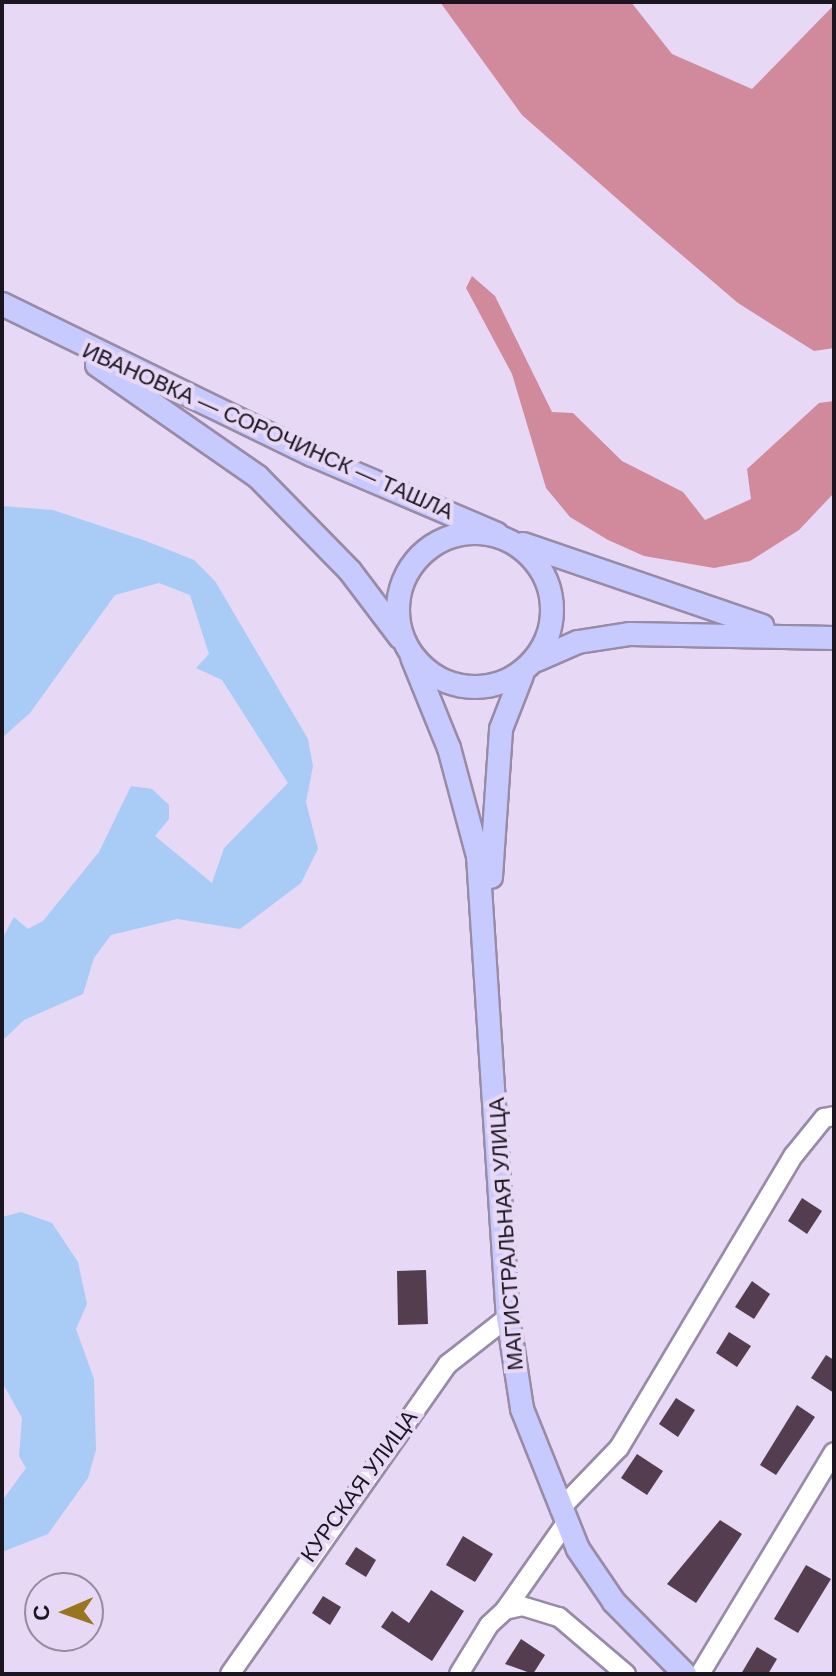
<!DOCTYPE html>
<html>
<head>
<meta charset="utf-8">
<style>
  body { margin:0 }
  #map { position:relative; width:836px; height:1676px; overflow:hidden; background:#e7d8f5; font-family:Arial,sans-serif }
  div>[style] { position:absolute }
  .forest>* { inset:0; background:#d08a9c }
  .water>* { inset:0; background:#a8ccf6 }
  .building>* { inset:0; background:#543d4f }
  .roads { filter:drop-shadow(2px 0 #988ba5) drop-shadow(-2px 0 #988ba5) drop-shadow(0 2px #988ba5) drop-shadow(0 -2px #988ba5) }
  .minor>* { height:18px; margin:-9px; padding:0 9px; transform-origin:9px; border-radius:9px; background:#fff }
  .major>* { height:22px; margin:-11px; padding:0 11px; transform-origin:11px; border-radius:11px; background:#c7caff }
  .major>.ring { margin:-11px; padding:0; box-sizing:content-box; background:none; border:22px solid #c7caff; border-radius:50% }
  span { translate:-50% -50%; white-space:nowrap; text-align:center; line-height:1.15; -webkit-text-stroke:8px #e7d8f5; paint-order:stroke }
  .street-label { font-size:22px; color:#1a151f }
  .frame { position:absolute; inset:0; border:4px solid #1a151f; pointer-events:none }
  .north { position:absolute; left:24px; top:1572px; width:80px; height:80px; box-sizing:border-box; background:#e7d8f5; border:2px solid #958a9f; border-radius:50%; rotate:268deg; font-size:22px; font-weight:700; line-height:32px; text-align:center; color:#1a151f }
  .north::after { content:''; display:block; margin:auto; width:28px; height:36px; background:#9a7520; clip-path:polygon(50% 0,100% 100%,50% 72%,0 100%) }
</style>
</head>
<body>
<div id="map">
  <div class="forest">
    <div style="clip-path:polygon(440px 2px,631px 2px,672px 54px,752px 89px,834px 5px,834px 348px,814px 351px,738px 303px,656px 233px,522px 115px)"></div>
    <div style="clip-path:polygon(472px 276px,495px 296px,552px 412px,573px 413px,622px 461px,683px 492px,705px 520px,751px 499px,747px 469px,819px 403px,834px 401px,834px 493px,799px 530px,750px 561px,714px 568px,644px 556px,608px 540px,570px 517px,546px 488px,512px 374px,466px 288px)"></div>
  </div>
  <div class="water">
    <div style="clip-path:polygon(2px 506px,53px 510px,146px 541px,194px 560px,215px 581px,308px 739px,313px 766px,306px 802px,318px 849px,301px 883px,240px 929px,177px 919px,111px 935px,94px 958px,83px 994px,24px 1020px,2px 1041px,2px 939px,14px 917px,28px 929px,43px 921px,99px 852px,131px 786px,152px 789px,169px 805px,169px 819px,155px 836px,212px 883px,224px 848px,288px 783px,222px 680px,196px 668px,209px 654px,190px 595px,159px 583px,115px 595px,30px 713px,2px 738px)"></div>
    <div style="clip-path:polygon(21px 1212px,52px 1223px,78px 1262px,87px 1304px,76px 1329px,94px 1379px,96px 1450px,88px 1478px,48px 1534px,2px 1552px,2px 1501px,26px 1468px,19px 1456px,22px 1418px,2px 1382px,2px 1217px)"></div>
  </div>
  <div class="building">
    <div style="clip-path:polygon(802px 1198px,822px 1211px,807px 1234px,788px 1221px)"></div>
    <div style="clip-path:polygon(426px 1270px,428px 1324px,398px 1325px,397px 1271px)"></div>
    <div style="clip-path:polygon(752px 1281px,770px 1294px,754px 1319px,735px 1307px)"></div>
    <div style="clip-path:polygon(729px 1332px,751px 1346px,737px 1367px,716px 1353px)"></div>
    <div style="clip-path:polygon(826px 1355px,834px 1360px,834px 1393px,811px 1378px)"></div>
    <div style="clip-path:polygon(676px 1398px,695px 1410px,678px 1437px,659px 1424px)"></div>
    <div style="clip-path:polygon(797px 1405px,815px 1417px,776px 1475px,760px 1465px)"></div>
    <div style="clip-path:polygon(637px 1454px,663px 1471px,647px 1495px,621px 1478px)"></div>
    <div style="clip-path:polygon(720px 1520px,742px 1534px,696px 1603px,667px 1584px)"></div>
    <div style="clip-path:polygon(463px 1536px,493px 1554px,475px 1582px,446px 1565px)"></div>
    <div style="clip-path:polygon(356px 1547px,376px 1560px,366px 1577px,345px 1564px)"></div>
    <div style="clip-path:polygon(806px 1565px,831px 1579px,798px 1633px,774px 1619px)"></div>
    <div style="clip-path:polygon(431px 1590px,464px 1611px,432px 1661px,381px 1627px,392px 1611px,409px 1623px)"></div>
    <div style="clip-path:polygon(323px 1596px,341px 1607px,330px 1625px,312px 1613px)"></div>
    <div style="clip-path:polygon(521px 1639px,545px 1655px,533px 1674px,505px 1664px)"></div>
    <div style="clip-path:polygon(757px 1647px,777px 1659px,768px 1674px,741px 1674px)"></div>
  </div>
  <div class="roads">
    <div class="minor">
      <div style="left:560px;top:1509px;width:85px;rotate:-46deg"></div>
      <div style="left:619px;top:1448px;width:341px;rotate:-59.2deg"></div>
      <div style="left:794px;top:1155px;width:48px;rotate:-51deg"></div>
      <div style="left:824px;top:1118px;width:10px;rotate:-11deg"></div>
      <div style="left:505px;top:1610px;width:106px;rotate:-55deg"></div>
      <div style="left:230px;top:1674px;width:379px;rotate:-54.9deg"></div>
      <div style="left:448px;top:1364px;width:76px;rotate:-38.1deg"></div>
      <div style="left:459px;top:1674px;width:57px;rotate:-58.5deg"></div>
      <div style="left:489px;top:1625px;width:22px;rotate:-43deg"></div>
      <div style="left:505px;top:1610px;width:17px;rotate:-13deg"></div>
      <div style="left:522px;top:1606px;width:39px;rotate:17deg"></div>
      <div style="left:559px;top:1617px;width:88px;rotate:40.4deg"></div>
      <div style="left:700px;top:1674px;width:259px;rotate:-58.9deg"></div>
    </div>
    <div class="major">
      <div style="left:2px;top:304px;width:345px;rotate:26deg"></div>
      <div style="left:312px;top:455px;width:201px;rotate:23.1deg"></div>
      <div style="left:97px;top:365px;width:196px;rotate:34.8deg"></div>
      <div style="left:258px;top:477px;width:132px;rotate:45.6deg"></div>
      <div style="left:350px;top:571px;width:83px;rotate:52.9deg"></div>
      <div class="ring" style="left:398px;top:533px;width:132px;height:132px"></div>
      <div style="left:523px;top:544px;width:253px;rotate:18.9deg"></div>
      <div style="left:412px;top:657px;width:98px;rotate:67.9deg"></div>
      <div style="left:449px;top:748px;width:112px;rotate:75deg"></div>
      <div style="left:478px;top:856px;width:462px;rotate:86.3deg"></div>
      <div style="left:508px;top:1317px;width:93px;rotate:81.3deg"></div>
      <div style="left:522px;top:1409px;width:151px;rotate:68.2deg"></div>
      <div style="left:578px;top:1549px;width:64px;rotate:55.8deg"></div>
      <div style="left:614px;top:1602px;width:101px;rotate:45.4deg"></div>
      <div style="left:537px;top:660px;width:45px;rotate:-23.7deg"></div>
      <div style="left:578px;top:642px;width:53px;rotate:-8.7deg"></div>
      <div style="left:630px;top:634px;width:204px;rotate:1.1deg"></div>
      <div style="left:491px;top:877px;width:148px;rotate:-86.1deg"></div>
      <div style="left:501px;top:729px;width:58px;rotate:-68.7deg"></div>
    </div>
  </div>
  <div class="street-label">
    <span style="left:268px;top:431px;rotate:24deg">ИВАНОВКА — СОРОЧИНСК — ТАШЛА</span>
    <span style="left:506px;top:1234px;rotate:-94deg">МАГИСТРАЛЬНАЯ УЛИЦА</span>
    <span style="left:359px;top:1486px;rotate:-54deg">КУРСКАЯ УЛИЦА</span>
  </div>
  <div class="frame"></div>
  <div class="north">С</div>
</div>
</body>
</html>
